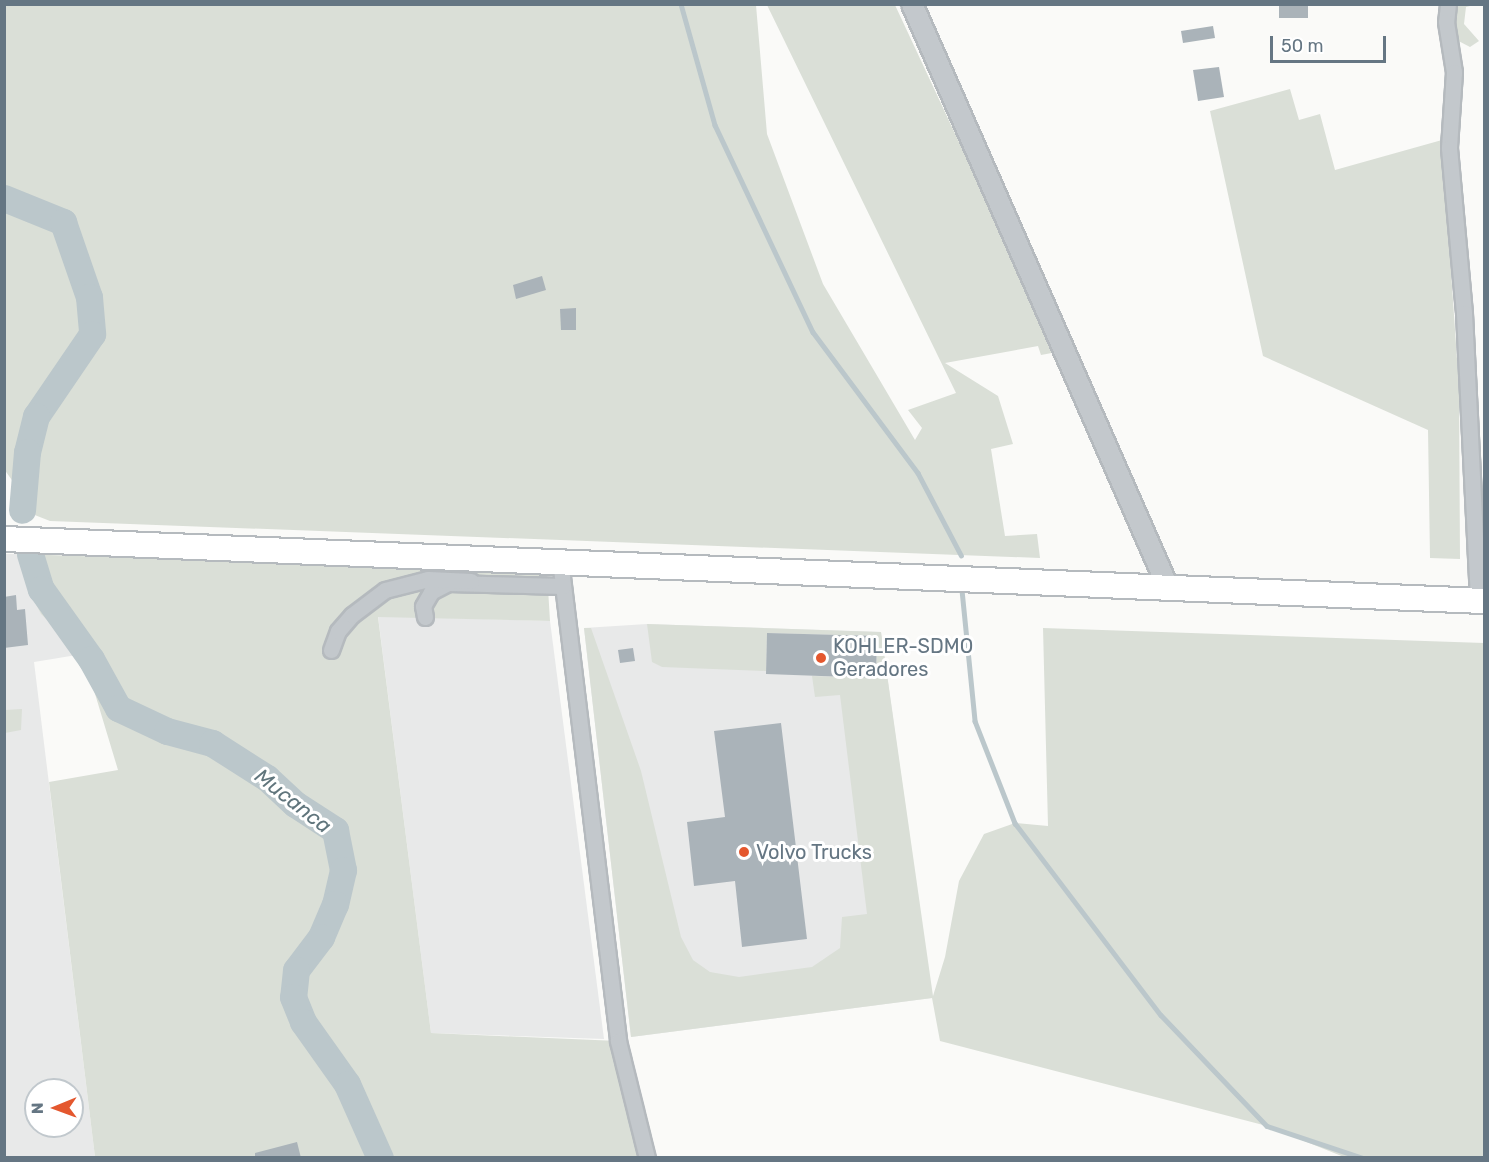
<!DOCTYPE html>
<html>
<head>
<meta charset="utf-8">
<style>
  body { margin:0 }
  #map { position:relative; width:1489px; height:1162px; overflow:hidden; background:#fafaf8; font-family:Rubik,sans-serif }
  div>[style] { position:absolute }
  .built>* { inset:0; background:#e8e9e9 }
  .green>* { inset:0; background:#dadfd7 }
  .stream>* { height:4.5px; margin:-2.25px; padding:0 2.25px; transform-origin:2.25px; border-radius:2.25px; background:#bbc7cb }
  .river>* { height:27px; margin:-13.5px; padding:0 13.5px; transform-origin:13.5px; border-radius:13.5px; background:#bbc7cb }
  .building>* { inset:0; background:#aab3b9 }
  .roads { filter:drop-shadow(2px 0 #b5babe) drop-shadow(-2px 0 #b5babe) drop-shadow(0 2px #b5babe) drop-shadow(0 -2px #b5babe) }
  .minor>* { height:15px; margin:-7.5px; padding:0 7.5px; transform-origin:7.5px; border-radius:7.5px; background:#c3c8cc }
  .tertiary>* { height:20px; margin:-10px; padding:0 10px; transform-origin:10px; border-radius:10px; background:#c3c8cc }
  .primary>* { height:24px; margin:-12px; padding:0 12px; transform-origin:12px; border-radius:12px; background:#fff }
  .dots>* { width:16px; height:16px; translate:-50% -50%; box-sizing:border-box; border:3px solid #fff; border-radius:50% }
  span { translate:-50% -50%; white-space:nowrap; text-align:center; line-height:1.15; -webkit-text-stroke:6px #fff; paint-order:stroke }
  .poi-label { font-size:20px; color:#657683 }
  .left { translate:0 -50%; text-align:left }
  .water-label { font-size:21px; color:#60757c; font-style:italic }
  .frame { position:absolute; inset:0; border:6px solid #657683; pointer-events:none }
  .north { position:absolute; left:24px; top:1078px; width:60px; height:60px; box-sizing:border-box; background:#fff; border:2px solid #c1c8cd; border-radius:50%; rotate:269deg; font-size:16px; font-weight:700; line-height:24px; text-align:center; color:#657683 }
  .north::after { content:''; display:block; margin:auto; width:21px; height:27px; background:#e4572e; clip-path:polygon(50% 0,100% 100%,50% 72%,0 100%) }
  .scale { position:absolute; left:1270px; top:36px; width:116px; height:27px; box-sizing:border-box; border:3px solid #657683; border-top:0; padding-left:8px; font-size:18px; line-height:21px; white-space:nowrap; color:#657683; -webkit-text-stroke:4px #fff; paint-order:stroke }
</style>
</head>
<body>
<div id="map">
  <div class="built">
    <div style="clip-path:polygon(evenodd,4px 554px,20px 554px,26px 584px,57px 632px,83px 654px,34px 662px,95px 1157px,5px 1158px,4px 554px,36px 1090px,72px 1090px,72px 1126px,36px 1126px,36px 1090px)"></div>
    <div style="clip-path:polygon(378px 616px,550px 621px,604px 1039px,431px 1033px)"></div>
    <div style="clip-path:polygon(647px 624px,881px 632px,932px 998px,631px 1037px,584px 628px)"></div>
  </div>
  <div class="green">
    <div style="clip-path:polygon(4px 5px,756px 5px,767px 134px,823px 284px,915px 440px,922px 428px,908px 410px,956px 393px,767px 5px,895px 5px,1057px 352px,1041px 355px,1038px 346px,945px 363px,998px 396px,1013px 444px,991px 449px,1005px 536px,1037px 534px,1040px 558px,50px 521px,22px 510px,14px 483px,4px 469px)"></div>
    <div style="clip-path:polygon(1448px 5px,1474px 5px,1466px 7px,1464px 24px,1479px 41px,1470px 47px,1449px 36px)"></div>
    <div style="clip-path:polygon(1290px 89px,1299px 120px,1320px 114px,1335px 170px,1442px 140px,1459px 388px,1460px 559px,1430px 558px,1428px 430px,1263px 356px,1210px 111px)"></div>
    <div style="clip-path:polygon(20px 554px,547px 572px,550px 621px,378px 617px,431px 1033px,618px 1041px,647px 1157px,95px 1157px,49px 782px,118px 770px,83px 654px,41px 614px,26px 584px)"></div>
    <div style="clip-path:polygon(647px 624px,881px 632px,933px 996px,945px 957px,959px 881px,984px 834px,1015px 823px,1048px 826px,1043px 628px,1484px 643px,1484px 1157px,1344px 1157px,1267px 1126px,940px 1041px,932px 998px,631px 1037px,584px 628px,591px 628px,641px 771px,681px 937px,693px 960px,710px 972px,739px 977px,812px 967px,840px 948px,842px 917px,867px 914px,840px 695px,815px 697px,812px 676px,876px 678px,877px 636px,767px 633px,766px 671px,662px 667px,652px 662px)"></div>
    <div style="clip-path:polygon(22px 709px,21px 730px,5px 733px,5px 710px)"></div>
  </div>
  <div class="stream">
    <div style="left:681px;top:4px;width:126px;rotate:74.3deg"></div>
    <div style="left:715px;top:125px;width:229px;rotate:64.7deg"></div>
    <div style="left:813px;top:332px;width:176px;rotate:53.3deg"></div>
    <div style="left:918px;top:473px;width:93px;rotate:62.3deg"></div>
    <div style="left:962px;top:590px;width:132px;rotate:84.3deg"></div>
    <div style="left:975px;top:721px;width:110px;rotate:68.6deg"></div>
    <div style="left:1015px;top:823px;width:241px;rotate:52.8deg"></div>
    <div style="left:1161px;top:1015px;width:153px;rotate:46.3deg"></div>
    <div style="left:1267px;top:1126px;width:101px;rotate:18.4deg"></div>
  </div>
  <div class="river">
    <div style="left:4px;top:198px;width:64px;rotate:22.1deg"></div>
    <div style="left:63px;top:222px;width:79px;rotate:70.9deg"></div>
    <div style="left:89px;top:297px;width:37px;rotate:85deg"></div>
    <div style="left:92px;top:334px;width:99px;rotate:124.3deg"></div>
    <div style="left:36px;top:416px;width:37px;rotate:104deg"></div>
    <div style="left:27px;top:452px;width:58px;rotate:94.9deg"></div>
    <div style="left:30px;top:554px;width:37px;rotate:73deg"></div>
    <div style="left:41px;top:589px;width:86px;rotate:54.5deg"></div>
    <div style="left:91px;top:659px;width:56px;rotate:61.1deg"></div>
    <div style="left:118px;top:708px;width:54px;rotate:25.1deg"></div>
    <div style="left:167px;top:731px;width:47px;rotate:14.9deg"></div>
    <div style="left:212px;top:743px;width:65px;rotate:32.5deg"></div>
    <div style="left:267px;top:778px;width:38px;rotate:43deg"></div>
    <div style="left:295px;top:804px;width:48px;rotate:33deg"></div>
    <div style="left:335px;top:830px;width:41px;rotate:78.7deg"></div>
    <div style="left:343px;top:870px;width:35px;rotate:103deg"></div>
    <div style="left:335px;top:904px;width:36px;rotate:113deg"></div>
    <div style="left:321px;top:937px;width:41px;rotate:127.1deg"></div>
    <div style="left:296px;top:970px;width:27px;rotate:96deg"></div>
    <div style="left:293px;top:997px;width:27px;rotate:68deg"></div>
    <div style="left:303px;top:1022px;width:76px;rotate:54.6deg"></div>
    <div style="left:347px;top:1084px;width:81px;rotate:66deg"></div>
  </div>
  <div class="building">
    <div style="clip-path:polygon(1279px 4px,1308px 4px,1308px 18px,1279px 18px)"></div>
    <div style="clip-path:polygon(1213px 26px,1215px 38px,1183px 43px,1181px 31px)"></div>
    <div style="clip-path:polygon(1219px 67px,1224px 97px,1198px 101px,1193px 70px)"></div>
    <div style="clip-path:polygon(542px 276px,546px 290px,516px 299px,513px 285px)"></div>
    <div style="clip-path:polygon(576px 308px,576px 330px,561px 330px,560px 309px)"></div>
    <div style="clip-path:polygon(16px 595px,17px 610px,25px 609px,28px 645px,4px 648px,4px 597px)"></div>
    <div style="clip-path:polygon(767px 633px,877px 636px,876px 678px,766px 674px)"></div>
    <div style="clip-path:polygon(633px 648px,635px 661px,620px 663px,618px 650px)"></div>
    <div style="clip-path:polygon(781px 723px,807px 939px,742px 947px,735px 881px,694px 886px,687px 822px,725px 817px,714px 731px)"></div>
    <div style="clip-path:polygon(297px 1142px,301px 1158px,255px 1158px,255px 1153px)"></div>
  </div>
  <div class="roads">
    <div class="minor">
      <div style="left:1448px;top:4px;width:18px;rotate:96deg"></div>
      <div style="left:1446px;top:22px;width:51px;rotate:80.9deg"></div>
      <div style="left:1454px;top:72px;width:76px;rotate:93.8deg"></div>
      <div style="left:1449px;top:148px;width:166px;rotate:84.8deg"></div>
      <div style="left:1464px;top:313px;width:288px;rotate:87.2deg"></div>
      <div style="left:560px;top:560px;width:484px;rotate:83.1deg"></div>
      <div style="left:618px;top:1041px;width:121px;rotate:76.1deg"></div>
      <div style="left:425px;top:617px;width:11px;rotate:-100deg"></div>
      <div style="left:423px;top:606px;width:16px;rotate:-60deg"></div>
      <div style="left:431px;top:592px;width:19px;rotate:-28deg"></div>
      <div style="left:448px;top:583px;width:115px;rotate:1.5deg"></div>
      <div style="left:331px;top:650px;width:20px;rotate:-70deg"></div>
      <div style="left:338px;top:631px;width:21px;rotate:-49deg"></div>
      <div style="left:352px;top:615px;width:41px;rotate:-37.1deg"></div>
      <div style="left:385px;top:590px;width:44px;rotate:-14.3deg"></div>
      <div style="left:428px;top:579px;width:43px;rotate:2.7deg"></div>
    </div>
    <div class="tertiary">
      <div style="left:912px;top:4px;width:634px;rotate:66.3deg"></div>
    </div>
    <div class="primary">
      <div style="left:4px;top:539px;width:1481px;rotate:2.4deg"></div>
    </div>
  </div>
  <div class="dots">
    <div style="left:821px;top:658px;background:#e4572e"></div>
    <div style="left:744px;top:852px;background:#e4572e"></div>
  </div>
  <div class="poi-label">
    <span class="left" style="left:833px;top:658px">KOHLER-SDMO<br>Geradores</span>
    <span class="left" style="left:756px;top:852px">Volvo Trucks</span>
  </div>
  <div class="water-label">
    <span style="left:293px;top:801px;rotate:38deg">Mucanca</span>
  </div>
  <div class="frame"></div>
  <div class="north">N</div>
  <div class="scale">50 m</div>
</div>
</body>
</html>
